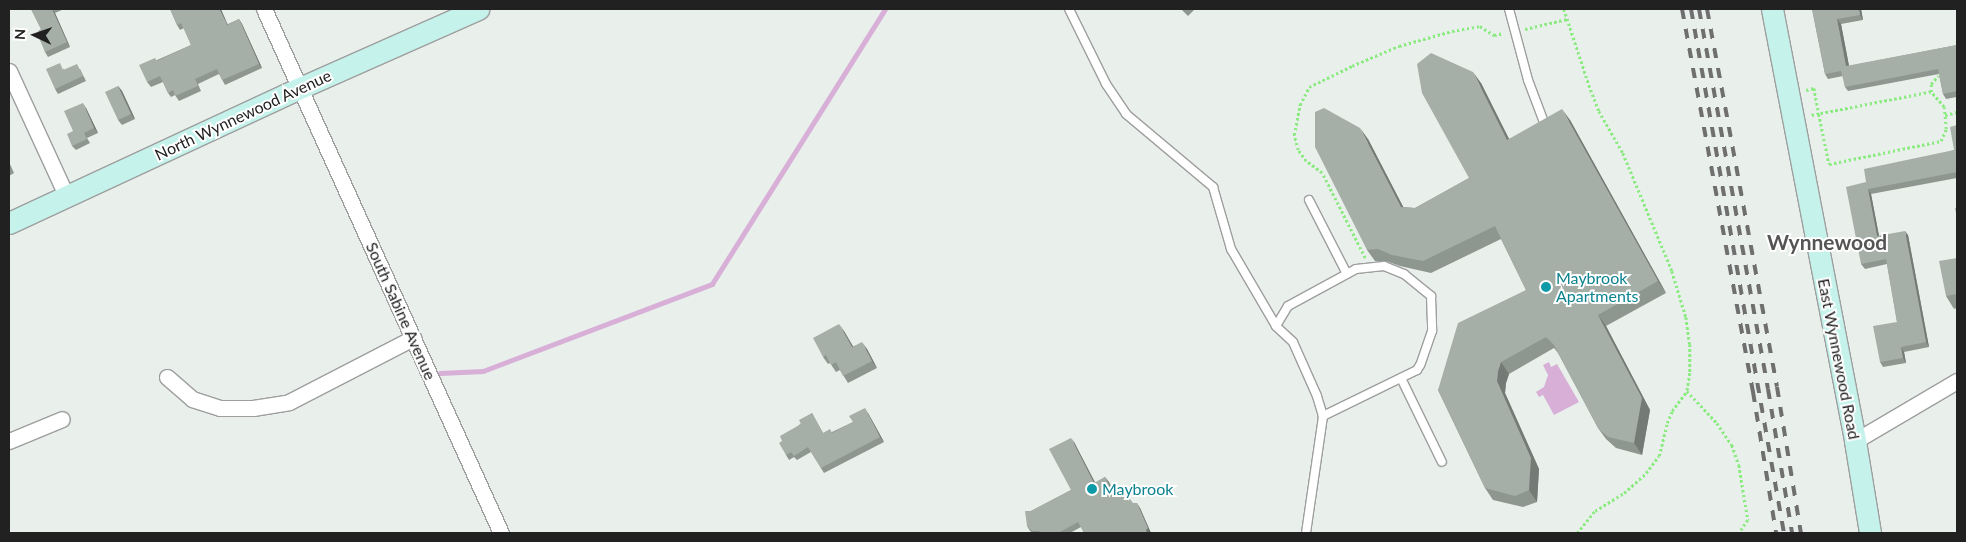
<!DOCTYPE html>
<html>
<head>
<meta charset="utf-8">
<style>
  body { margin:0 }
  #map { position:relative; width:1966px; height:542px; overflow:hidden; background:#e9f0ec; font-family:Lato,sans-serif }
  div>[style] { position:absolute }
  .water>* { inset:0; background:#d8afd7 }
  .stream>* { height:4.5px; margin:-2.25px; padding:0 2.25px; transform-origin:2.25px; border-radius:2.25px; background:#d8afd7 }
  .path>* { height:2.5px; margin-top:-1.25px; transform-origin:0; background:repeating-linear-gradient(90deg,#8bea80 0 2.5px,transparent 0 5px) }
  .roads { filter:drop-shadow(1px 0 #9e9e9e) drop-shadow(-1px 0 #9e9e9e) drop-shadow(0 1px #9e9e9e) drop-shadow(0 -1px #9e9e9e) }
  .lane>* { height:8px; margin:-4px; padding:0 4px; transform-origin:4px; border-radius:4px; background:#fff }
  .street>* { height:15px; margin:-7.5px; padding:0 7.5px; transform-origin:7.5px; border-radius:7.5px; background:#fff }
  .secondary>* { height:21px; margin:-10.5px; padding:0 10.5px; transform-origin:10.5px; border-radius:10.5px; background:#c5f3ec }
  .rail>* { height:4px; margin-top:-2px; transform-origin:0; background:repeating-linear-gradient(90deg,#6f6f6f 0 10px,transparent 0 20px) }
  .wall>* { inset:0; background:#8e9690 }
  .shaded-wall>* { inset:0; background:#747a75 }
  .building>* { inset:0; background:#a5afa7 }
  .dots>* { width:14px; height:14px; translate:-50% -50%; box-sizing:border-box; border:2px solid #fff; border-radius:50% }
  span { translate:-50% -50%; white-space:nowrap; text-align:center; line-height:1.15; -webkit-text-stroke:4px #fff; paint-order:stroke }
  .street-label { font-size:16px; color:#212121 }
  .culture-label { font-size:16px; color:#0d838f }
  .left { translate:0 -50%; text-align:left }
  .district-label { font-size:21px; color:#545454; font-weight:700 }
  .frame { position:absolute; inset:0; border:10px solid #212121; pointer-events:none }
  .north { position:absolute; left:10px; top:10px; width:50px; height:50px; -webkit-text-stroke:4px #fff; paint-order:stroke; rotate:273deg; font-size:14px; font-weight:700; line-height:20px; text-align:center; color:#212121 }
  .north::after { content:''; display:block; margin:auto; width:18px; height:22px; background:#212121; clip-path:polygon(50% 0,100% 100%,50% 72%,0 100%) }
</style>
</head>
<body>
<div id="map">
  <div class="water">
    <div style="clip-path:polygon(1549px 362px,1551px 367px,1557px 364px,1579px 402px,1554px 415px,1543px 395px,1539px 397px,1536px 392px,1544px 387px,1548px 375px,1543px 365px)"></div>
  </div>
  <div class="stream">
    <div style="left:440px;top:373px;width:43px;rotate:-2.7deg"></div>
    <div style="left:483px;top:371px;width:245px;rotate:-20.8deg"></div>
    <div style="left:712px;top:284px;width:325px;rotate:-57.8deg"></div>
  </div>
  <div class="path">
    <div style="left:1564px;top:9px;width:80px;rotate:71.8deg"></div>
    <div style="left:1589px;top:85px;width:28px;rotate:69deg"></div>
    <div style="left:1599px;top:111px;width:48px;rotate:60.3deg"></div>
    <div style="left:1623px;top:153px;width:128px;rotate:67.4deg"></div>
    <div style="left:1672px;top:271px;width:48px;rotate:73.1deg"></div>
    <div style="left:1686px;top:317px;width:27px;rotate:82deg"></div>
    <div style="left:1690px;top:344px;width:29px;rotate:90deg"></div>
    <div style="left:1690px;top:373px;width:18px;rotate:99deg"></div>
    <div style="left:1687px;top:391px;width:44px;rotate:46.8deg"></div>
    <div style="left:1717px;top:423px;width:27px;rotate:56deg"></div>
    <div style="left:1732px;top:445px;width:21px;rotate:71deg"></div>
    <div style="left:1739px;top:465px;width:56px;rotate:80.7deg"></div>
    <div style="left:1748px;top:520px;width:14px;rotate:124deg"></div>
    <div style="left:1525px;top:29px;width:43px;rotate:-13.4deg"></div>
    <div style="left:1806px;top:90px;width:8px;rotate:-14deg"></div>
    <div style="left:1814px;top:88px;width:26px;rotate:79deg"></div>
    <div style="left:1819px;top:114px;width:51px;rotate:78.7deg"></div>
    <div style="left:1829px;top:164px;width:114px;rotate:-11.6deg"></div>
    <div style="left:1941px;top:141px;width:13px;rotate:-67deg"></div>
    <div style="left:1946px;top:129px;width:22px;rotate:-95deg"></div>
    <div style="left:1944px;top:107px;width:20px;rotate:-131deg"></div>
    <div style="left:1931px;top:92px;width:114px;rotate:168.9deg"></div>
    <div style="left:1819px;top:114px;width:10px;rotate:169deg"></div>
    <div style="left:1931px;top:92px;width:8px;rotate:-90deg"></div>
    <div style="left:1931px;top:84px;width:11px;rotate:-49deg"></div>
    <div style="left:1945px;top:115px;width:12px;rotate:-14deg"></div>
    <div style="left:1365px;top:258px;width:95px;rotate:-116.8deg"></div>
    <div style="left:1322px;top:173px;width:20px;rotate:-143deg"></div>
    <div style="left:1306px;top:161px;width:14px;rotate:-126deg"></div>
    <div style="left:1298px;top:150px;width:16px;rotate:-105deg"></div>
    <div style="left:1294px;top:135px;width:31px;rotate:-79deg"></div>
    <div style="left:1300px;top:105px;width:20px;rotate:-63deg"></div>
    <div style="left:1309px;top:87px;width:48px;rotate:-26deg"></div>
    <div style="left:1352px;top:66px;width:51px;rotate:-23.1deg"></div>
    <div style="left:1399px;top:46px;width:55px;rotate:-15.8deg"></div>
    <div style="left:1452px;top:31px;width:28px;rotate:-10deg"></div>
    <div style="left:1480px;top:26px;width:17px;rotate:33deg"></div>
    <div style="left:1494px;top:35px;width:10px;rotate:-11deg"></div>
    <div style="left:1577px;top:533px;width:28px;rotate:-51deg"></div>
    <div style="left:1595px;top:511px;width:34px;rotate:-32deg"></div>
    <div style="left:1624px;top:493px;width:30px;rotate:-42deg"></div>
    <div style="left:1646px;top:473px;width:21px;rotate:-53deg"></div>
    <div style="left:1659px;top:456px;width:34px;rotate:-76deg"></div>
    <div style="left:1667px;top:423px;width:13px;rotate:-67deg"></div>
    <div style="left:1672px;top:411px;width:25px;rotate:-53deg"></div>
  </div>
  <div class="roads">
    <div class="lane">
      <div style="left:1069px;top:9px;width:84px;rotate:63.7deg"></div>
      <div style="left:1106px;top:84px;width:36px;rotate:56deg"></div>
      <div style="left:1126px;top:114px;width:114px;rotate:40deg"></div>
      <div style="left:1213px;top:187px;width:65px;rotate:73.8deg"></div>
      <div style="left:1231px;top:249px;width:89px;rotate:59.7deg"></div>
      <div style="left:1509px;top:9px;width:73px;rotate:75deg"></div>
      <div style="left:1528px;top:80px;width:48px;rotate:69.3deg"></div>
      <div style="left:1309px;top:200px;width:83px;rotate:62.8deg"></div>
      <div style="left:1401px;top:378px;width:93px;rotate:64deg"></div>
      <div style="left:1306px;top:533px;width:118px;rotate:-81.7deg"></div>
      <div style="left:1323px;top:416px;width:21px;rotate:-107deg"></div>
      <div style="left:1317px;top:396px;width:59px;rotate:-114deg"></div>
      <div style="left:1293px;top:342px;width:23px;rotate:-137deg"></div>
      <div style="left:1276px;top:326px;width:23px;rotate:-59deg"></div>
      <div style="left:1288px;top:306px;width:77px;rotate:-28.6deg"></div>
      <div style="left:1356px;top:269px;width:28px;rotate:-6deg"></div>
      <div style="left:1384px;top:266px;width:22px;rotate:22deg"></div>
      <div style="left:1404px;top:274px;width:35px;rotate:39deg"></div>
      <div style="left:1431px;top:296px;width:35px;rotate:88deg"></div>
      <div style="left:1432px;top:331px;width:36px;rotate:109deg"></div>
      <div style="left:1420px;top:365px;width:6px;rotate:121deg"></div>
      <div style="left:1417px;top:370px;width:105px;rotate:153.9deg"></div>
    </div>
    <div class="street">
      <div style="left:264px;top:9px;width:575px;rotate:65.66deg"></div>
      <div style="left:9px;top:71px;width:139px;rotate:65.3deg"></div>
      <div style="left:167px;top:377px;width:33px;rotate:41deg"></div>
      <div style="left:192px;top:399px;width:29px;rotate:18deg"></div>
      <div style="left:220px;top:408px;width:33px"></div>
      <div style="left:253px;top:408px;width:36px;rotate:-9deg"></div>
      <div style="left:289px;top:402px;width:140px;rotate:-27.3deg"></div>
      <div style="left:9px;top:441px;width:57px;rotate:-22.5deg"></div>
      <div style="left:1855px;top:441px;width:118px;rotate:-30.5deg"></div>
    </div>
    <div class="secondary">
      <div style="left:1772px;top:9px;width:440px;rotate:79.1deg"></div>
      <div style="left:1855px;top:441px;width:93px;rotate:80.7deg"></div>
      <div style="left:9px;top:223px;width:321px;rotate:-24.9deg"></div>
      <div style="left:300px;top:88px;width:195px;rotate:-23.9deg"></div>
    </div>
  </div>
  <div class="rail">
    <div style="left:1682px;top:9px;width:390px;rotate:79.5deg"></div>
    <div style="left:1753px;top:392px;width:143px;rotate:80.7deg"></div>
    <div style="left:1691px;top:9px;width:532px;rotate:79.94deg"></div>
    <div style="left:1699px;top:9px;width:386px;rotate:79.7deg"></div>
    <div style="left:1768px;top:389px;width:146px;rotate:80.5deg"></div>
    <div style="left:1707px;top:9px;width:384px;rotate:79.5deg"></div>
    <div style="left:1777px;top:387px;width:148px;rotate:80.7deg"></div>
  </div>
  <div class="wall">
    <div style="clip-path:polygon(31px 9px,64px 9px,55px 13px,70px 47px,48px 57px,45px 52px,41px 37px,41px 29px)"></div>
    <div style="clip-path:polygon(170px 9px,228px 24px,239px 19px,242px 24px,262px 68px,225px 85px,219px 74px,198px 84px,201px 91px,179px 101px,175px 95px,171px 97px,168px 93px,163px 82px,151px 87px,147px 82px,157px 60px,191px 45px,184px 28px,180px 30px,177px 25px)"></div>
    <div style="clip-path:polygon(1181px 9px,1195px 9px,1188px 16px)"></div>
    <div style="clip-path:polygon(1812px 9px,1861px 9px,1863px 20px,1841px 24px,1849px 66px,1957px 45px,1957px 97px,1946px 99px,1943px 94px,1939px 74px,1848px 91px,1845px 87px,1843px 76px,1828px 79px,1825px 74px)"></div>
    <div style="clip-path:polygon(64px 68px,64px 70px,80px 69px,86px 81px,58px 94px,55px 89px)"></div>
    <div style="clip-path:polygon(1481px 83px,1509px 139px,1570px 120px,1666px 293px,1606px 326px,1650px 410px,1642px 455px,1616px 448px,1606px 439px,1598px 428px,1558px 353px,1554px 348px,1509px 374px,1506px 383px,1505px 393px,1539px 469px,1537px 502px,1523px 507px,1493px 500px,1485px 488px,1438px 390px,1526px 290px,1501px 239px,1431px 273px,1400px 266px,1386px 261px,1375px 261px,1367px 250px,1368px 139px,1403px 207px,1415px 208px,1469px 178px)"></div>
    <div style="clip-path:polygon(118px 86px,122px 91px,135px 119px,122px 125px,118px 120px)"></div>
    <div style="clip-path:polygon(86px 108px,98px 133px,87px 138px,90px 143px,76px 150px,72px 146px,73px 131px)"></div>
    <div style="clip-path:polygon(1957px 125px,1957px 178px,1871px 194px,1879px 236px,1908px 235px,1929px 347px,1904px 352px,1906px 363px,1883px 367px,1880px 362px,1897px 322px,1887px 264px,1865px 269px,1861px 264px,1866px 182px,1954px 150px)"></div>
    <div style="clip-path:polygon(9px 162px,14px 173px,9px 176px)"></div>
    <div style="clip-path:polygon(1957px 258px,1957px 308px,1954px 309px,1946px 296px)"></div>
    <div style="clip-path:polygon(844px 331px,853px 346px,867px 349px,877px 368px,848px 383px,840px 370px,836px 372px,830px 363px,828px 364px,823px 357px)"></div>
    <div style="clip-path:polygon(812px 413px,823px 433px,832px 432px,853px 422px,868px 413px,884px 442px,824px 473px,811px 452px,797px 460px,794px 457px,789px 460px,786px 455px,782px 441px)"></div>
    <div style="clip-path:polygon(1074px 442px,1095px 483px,1105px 477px,1116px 496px,1133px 503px,1140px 508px,1151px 533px,1084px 533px,1081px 527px,1070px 533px,1033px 533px,1030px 531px,1027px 526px,1031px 511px,1071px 490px)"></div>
  </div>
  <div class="shaded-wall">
    <div style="clip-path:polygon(52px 9px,55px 13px,70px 47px,67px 42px)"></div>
    <div style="clip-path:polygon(219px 9px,221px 9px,230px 30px,227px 25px)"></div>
    <div style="clip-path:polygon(1859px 9px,1861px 9px,1863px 20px,1860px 15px)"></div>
    <div style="clip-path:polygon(239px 19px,242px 24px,262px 68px,259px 64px)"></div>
    <div style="clip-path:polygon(1837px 19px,1841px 24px,1850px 71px,1846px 66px)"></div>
    <div style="clip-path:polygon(1473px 72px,1481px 83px,1515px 151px,1507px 140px)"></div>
    <div style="clip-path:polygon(118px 86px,122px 91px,135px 119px,131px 114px)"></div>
    <div style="clip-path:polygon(83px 103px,86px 108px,98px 133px,94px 128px)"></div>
    <div style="clip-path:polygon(1562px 109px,1570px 120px,1666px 293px,1658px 281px)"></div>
    <div style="clip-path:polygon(1360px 128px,1368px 139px,1409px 218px,1401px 207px)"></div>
    <div style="clip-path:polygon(1868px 189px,1871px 194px,1880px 241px,1877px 236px)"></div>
    <div style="clip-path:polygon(1905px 231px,1908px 235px,1929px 347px,1926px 342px)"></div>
    <div style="clip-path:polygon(1598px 315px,1606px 326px,1650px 410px,1642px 455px,1634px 443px)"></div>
    <div style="clip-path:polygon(839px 324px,844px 331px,857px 354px,852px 347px)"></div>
    <div style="clip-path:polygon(862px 342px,867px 349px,877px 368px,872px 361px)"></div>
    <div style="clip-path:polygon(1901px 347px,1904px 352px,1906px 363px,1903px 358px)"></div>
    <div style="clip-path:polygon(1501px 362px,1509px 374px,1506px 383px,1505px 393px,1539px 469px,1537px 502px,1529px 490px,1497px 381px,1498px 371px)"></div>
    <div style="clip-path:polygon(865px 408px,868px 413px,884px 442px,880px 437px)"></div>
    <div style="clip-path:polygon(1071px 438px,1074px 442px,1098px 488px,1094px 483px)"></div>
    <div style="clip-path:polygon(1105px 477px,1109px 482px,1118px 501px,1115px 497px)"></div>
    <div style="clip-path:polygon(1137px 503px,1140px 508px,1151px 533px,1147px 533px)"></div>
  </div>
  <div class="building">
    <div style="clip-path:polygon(31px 9px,52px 9px,67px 42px,45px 52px,39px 38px,41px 37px,38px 31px,41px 29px)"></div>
    <div style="clip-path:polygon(170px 9px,219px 9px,227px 25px,239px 19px,259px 64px,222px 80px,217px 69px,195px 79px,198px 86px,175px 96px,173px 90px,168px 93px,160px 76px,147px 82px,139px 65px,155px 58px,157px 61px,191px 45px,181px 23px,177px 25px)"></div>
    <div style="clip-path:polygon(1812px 9px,1859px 9px,1860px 15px,1837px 19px,1846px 66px,1957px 45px,1957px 91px,1943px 94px,1938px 69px,1845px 87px,1841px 71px,1825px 74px)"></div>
    <div style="clip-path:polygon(1431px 53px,1473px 72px,1507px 140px,1562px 109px,1658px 281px,1598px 315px,1642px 398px,1634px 443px,1608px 437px,1598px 428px,1554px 345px,1546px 337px,1501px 362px,1498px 371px,1497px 381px,1531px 458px,1529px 490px,1515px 496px,1485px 488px,1438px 390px,1458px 323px,1526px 290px,1495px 226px,1423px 261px,1392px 255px,1378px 249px,1367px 250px,1315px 147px,1315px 112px,1324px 108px,1360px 128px,1401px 207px,1415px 208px,1469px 178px,1422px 93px,1417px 64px)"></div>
    <div style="clip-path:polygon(60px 63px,63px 70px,77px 64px,83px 76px,55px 89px,46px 69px)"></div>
    <div style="clip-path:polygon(118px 86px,131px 114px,118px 120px,105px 92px)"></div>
    <div style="clip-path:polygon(83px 103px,94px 128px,84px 133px,87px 139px,72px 146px,67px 134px,73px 131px,64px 111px)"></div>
    <div style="clip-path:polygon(1957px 125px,1957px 172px,1868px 189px,1877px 236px,1905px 231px,1926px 342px,1901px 347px,1903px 358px,1880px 362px,1873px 326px,1897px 322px,1886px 259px,1861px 264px,1846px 187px,1866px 182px,1864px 169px,1954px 150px,1950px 127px)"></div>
    <div style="clip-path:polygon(1955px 208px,1957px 208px,1957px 218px)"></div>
    <div style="clip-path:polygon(1957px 258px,1957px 294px,1946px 296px,1939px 261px)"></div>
    <div style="clip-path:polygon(839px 324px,852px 347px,862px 342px,872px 361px,843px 376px,836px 362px,831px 365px,826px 355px,823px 357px,813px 338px)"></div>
    <div style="clip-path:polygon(865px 408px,880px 437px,821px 468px,808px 447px,794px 456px,791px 452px,786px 455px,779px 443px,782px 441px,780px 436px,801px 424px,799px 420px,812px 413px,823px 433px,830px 429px,832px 433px,853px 422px,849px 416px)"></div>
    <div style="clip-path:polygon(1071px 438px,1094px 483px,1105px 477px,1115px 497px,1127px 495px,1133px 503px,1137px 503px,1148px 528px,1146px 530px,1147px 533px,1084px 533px,1078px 522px,1058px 533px,1041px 533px,1039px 531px,1032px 531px,1027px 526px,1025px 511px,1031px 511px,1071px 490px,1049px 449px)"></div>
  </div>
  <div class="dots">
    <div style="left:1546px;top:287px;background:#0f9aa8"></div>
    <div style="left:1092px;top:489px;background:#0f9aa8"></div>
  </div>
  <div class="street-label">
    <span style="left:243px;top:115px;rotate:-25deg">North Wynnewood Avenue</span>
    <span style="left:401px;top:311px;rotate:66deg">South Sabine Avenue</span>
    <span style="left:1839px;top:359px;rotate:79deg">East Wynnewood Road</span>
  </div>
  <div class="culture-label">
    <span class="left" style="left:1556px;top:287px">Maybrook<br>Apartments</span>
    <span class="left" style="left:1102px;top:489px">Maybrook</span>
  </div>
  <div class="district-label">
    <span style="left:1827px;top:242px">Wynnewood</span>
  </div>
  <div class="frame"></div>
  <div class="north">N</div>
</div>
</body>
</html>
